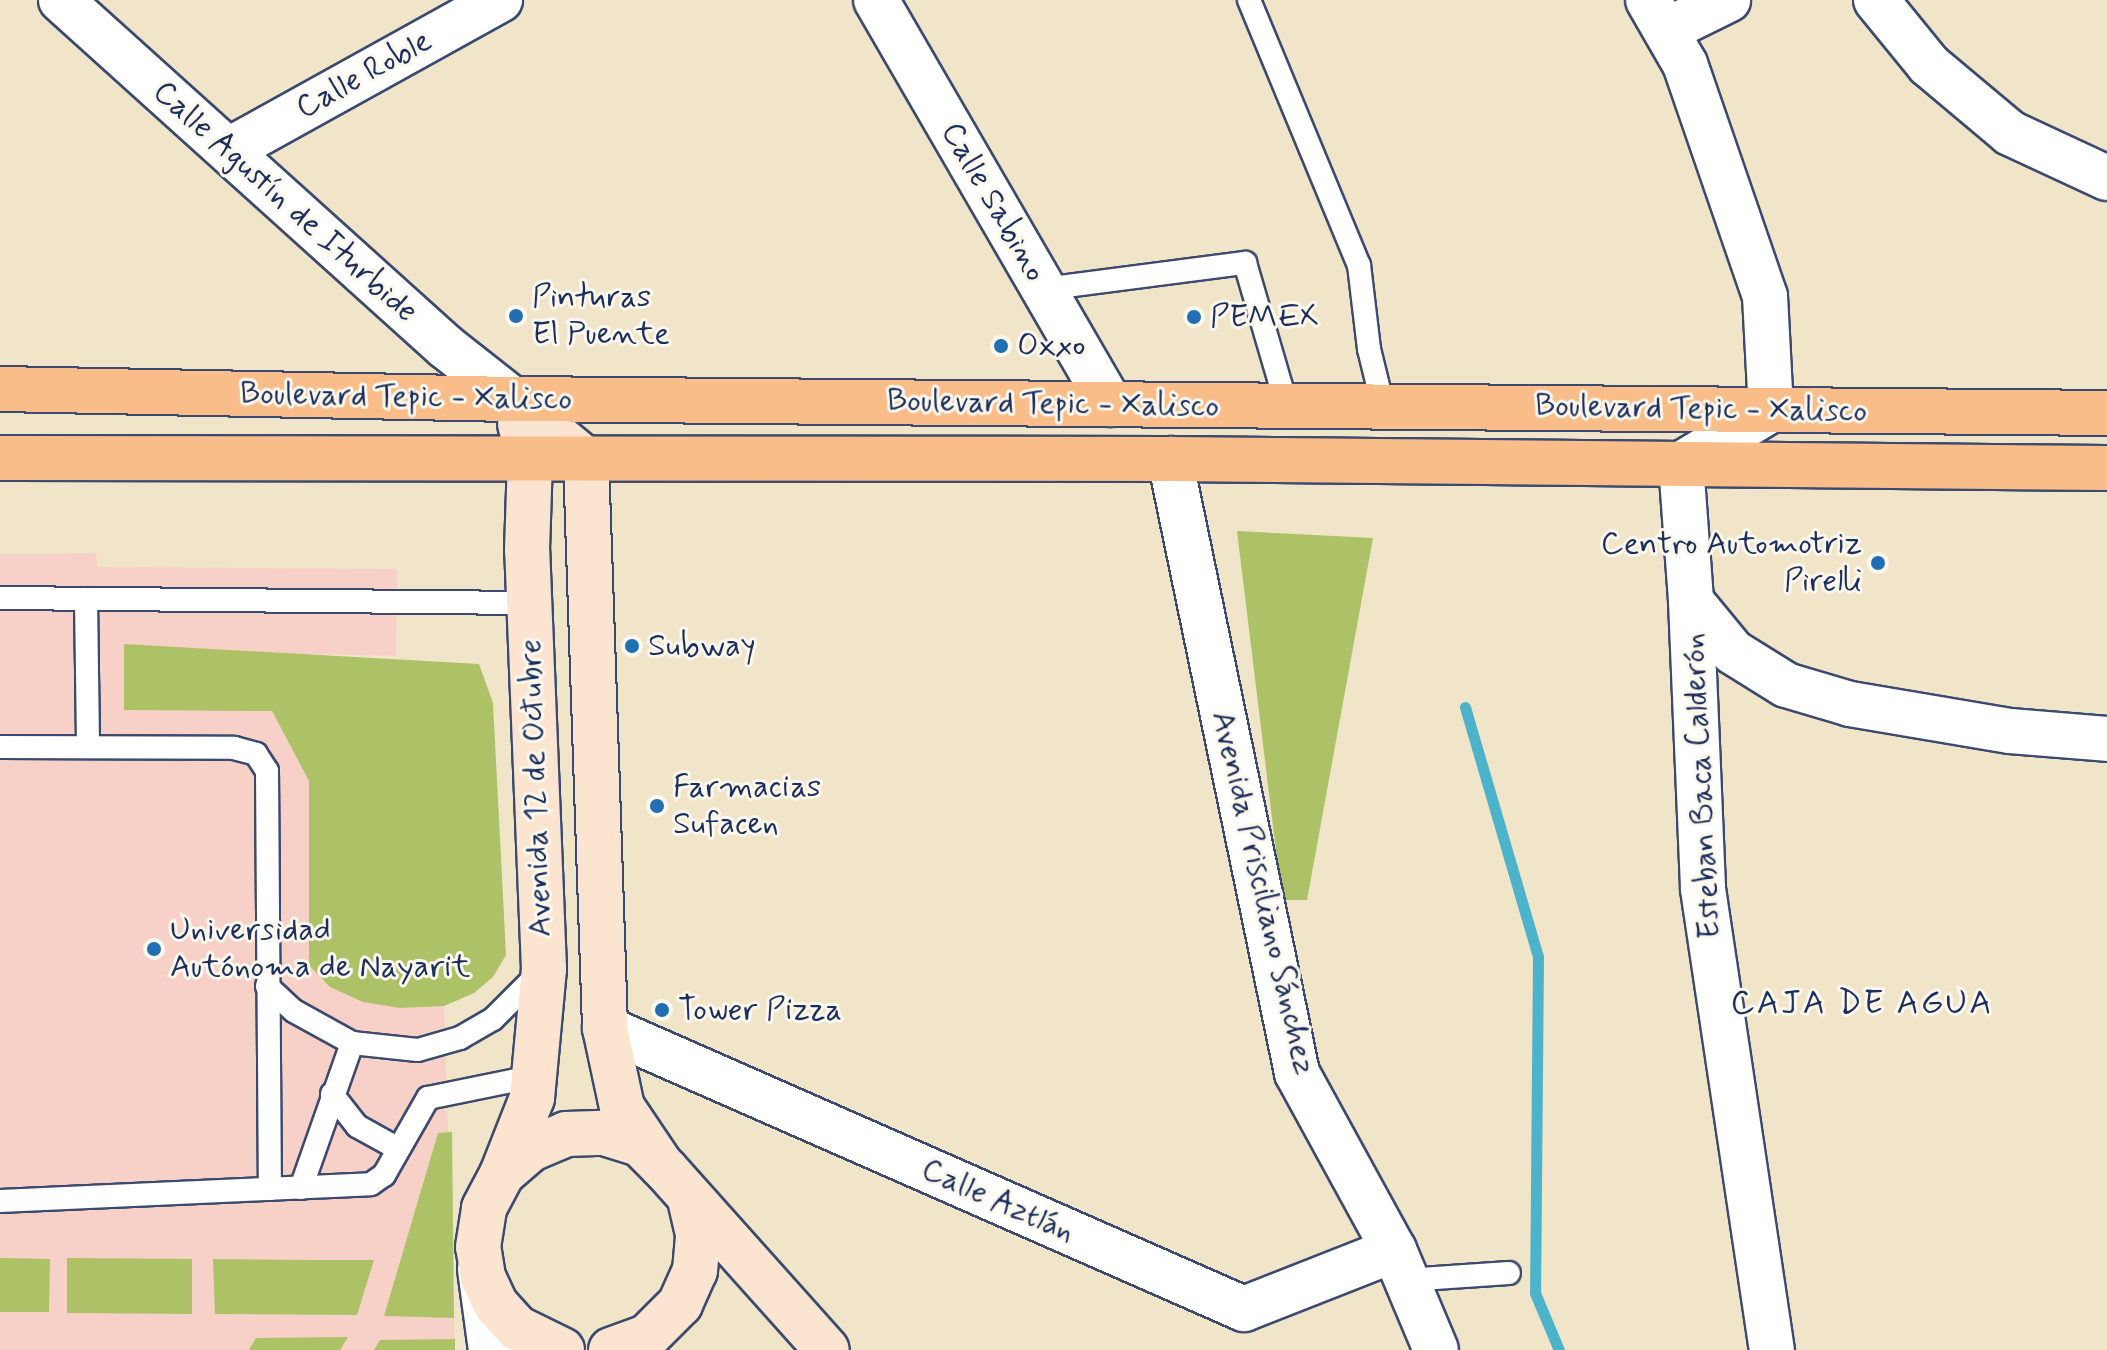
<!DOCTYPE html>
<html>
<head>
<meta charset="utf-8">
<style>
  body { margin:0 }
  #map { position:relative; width:2107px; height:1350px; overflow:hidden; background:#f0e5c9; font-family:Mynerve,sans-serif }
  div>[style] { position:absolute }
  .built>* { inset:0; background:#f7d1c7 }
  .green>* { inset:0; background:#adc266 }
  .stream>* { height:11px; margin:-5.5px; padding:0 5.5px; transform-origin:5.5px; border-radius:5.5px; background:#4db3cb }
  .roads { filter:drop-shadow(2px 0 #3b4a6e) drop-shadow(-2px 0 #3b4a6e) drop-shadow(0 2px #3b4a6e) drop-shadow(0 -2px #3b4a6e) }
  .lane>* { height:22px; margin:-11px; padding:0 11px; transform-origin:11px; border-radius:11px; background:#fff }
  .street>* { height:44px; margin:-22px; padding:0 22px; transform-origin:22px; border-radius:22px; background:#fff }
  .secondary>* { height:44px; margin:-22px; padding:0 22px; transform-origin:22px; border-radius:22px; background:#fce5d0 }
  .primary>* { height:44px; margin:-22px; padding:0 22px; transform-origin:22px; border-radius:22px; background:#f8bd89 }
  .dots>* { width:22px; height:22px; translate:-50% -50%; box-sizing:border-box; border:4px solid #fbf7ec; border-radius:50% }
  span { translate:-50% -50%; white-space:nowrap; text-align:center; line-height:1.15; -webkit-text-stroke:6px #fbf7ec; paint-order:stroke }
  .street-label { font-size:32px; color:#1b2f5e }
  .poi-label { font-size:32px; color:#1b2f5e }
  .left { translate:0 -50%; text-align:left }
  .right { translate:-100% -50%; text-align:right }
  .neighbourhood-label { font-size:34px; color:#1b2f5e; letter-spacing:2px }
</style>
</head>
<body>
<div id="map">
  <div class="built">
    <div style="clip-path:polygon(96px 553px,98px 567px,397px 569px,396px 656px,311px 654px,309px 965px,400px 1008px,444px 1006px,455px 1350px,0 1350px,0 554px)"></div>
  </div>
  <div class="green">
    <div style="clip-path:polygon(1237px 531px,1373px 538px,1307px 900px,1282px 900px)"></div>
    <div style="clip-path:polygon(124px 644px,479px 664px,493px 703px,506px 955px,493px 977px,474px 993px,444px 1006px,400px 1008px,363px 1002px,330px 987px,309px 965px,309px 781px,272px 711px,124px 710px)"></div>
    <div style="clip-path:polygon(452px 1132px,454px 1318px,384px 1316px,438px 1133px)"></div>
    <div style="clip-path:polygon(0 1258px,50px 1259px,49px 1312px,0 1312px)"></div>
    <div style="clip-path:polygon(67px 1258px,192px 1259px,192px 1314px,67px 1313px)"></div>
    <div style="clip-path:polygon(213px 1259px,315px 1260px,374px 1260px,357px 1315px,215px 1314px)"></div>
    <div style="clip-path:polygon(348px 1337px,340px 1350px,249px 1350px,256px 1338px)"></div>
    <div style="clip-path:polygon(455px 1339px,455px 1350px,374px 1350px,380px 1340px)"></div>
  </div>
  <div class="stream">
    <div style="left:1465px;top:707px;width:260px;rotate:73.7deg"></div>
    <div style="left:1538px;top:957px;width:336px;rotate:90.5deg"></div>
    <div style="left:1535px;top:1293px;width:62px;rotate:67.2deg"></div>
  </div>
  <div class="roads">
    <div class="lane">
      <div style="left:1249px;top:0;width:287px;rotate:67.5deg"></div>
      <div style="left:1359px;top:265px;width:85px;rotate:83.2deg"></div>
      <div style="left:1369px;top:349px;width:59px;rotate:76.2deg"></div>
      <div style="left:1044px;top:289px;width:203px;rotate:-7.4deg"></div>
      <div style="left:1245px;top:263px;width:150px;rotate:73.7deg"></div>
      <div style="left:0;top:598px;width:529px;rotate:0.54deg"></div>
      <div style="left:86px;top:599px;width:146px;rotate:89.2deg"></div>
      <div style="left:0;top:747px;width:234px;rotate:0.2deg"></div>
      <div style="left:234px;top:748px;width:23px;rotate:15deg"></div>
      <div style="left:256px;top:754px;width:20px;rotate:57deg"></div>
      <div style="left:267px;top:771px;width:418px;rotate:89.6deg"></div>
      <div style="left:267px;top:986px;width:37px;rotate:43deg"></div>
      <div style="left:294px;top:1011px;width:66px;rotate:28.9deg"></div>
      <div style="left:352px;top:1043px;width:66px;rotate:6.1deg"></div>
      <div style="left:418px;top:1050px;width:44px;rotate:-15.9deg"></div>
      <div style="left:460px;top:1038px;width:38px;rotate:-30deg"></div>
      <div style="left:493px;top:1019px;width:66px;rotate:-45deg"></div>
      <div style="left:332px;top:1094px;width:41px;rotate:52deg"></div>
      <div style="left:357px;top:1126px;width:43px;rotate:28.9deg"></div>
      <div style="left:301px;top:1188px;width:154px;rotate:-70.6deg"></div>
      <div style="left:0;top:1201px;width:371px;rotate:-2.6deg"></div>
      <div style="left:371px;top:1184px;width:16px;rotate:-35deg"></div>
      <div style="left:384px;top:1175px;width:89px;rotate:-60.3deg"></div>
      <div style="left:428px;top:1098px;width:110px;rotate:-11.5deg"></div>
      <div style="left:1406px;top:1280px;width:103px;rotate:-3.9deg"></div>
    </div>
    <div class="street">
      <div style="left:61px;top:0;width:518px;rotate:42.03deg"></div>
      <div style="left:446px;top:347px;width:84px;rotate:38.2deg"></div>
      <div style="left:876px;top:0;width:467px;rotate:59.9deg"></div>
      <div style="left:1648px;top:0;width:74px;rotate:60deg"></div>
      <div style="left:1685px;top:64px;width:245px;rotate:71deg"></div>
      <div style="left:1765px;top:296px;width:114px;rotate:87deg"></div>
      <div style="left:1771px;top:410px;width:105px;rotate:149deg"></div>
      <div style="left:1681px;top:464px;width:137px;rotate:85.8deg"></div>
      <div style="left:1691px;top:601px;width:66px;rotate:50.5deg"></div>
      <div style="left:1733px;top:652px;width:62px;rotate:31.9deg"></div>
      <div style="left:1786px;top:685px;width:67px;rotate:16.5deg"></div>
      <div style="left:1850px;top:704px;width:162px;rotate:9.6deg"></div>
      <div style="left:2010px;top:731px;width:97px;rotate:4.7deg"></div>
      <div style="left:1876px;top:0;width:84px;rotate:50.8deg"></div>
      <div style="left:1929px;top:65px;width:106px;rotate:40deg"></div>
      <div style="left:2010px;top:133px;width:107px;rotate:24.9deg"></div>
      <div style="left:1669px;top:29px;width:66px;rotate:-26.2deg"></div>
      <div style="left:229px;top:150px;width:310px;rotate:-29deg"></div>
      <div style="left:1170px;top:459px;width:627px;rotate:78.31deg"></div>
      <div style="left:1297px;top:1073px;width:202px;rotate:61.3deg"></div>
      <div style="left:1394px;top:1250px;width:108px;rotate:67.2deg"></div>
      <div style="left:1691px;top:601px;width:288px;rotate:87.6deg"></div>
      <div style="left:1703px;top:889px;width:466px;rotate:81.5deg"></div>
      <div style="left:605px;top:1028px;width:698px;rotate:23.74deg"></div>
      <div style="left:1244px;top:1309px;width:161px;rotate:-21.5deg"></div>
      <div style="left:480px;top:1269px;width:82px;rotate:82.3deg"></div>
    </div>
    <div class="secondary">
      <div style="left:512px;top:399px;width:96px;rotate:39.5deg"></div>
      <div style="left:586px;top:460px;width:568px;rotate:88.08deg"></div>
      <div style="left:605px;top:1028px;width:81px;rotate:77.9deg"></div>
      <div style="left:622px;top:1107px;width:70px;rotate:56.1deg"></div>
      <div style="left:502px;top:1174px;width:82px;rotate:-68.5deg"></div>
      <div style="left:532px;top:1098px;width:130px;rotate:-84.7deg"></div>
      <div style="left:544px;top:969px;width:419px;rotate:-92.3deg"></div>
      <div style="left:527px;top:550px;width:91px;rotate:-88.1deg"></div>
      <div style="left:530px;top:459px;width:36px;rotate:-106deg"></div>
      <div style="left:562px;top:1350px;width:50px;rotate:-153.9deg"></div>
      <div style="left:517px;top:1328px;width:31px;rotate:-132deg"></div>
      <div style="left:496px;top:1305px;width:31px;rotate:-115deg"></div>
      <div style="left:483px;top:1277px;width:30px;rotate:-99deg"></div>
      <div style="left:478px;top:1247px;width:39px;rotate:-81deg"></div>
      <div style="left:484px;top:1208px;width:38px;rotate:-62deg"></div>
      <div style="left:502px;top:1174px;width:38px;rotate:-41deg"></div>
      <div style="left:531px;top:1149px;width:38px;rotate:-23deg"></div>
      <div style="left:566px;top:1134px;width:38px;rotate:-2deg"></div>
      <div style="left:604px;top:1133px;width:38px;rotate:17deg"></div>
      <div style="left:640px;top:1144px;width:37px;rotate:45deg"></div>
      <div style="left:666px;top:1170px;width:241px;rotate:48.2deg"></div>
      <div style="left:611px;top:1350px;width:38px;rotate:-20deg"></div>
      <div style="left:647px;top:1337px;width:47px;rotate:-45deg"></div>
      <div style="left:680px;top:1304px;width:36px;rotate:-66deg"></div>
      <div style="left:695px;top:1271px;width:37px;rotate:-85deg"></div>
      <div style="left:698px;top:1234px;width:37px;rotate:-103deg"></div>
    </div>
    <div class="primary">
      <div style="left:0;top:389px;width:512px;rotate:1.12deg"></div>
      <div style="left:512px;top:399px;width:1595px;rotate:0.5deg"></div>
      <div style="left:0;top:458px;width:1170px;rotate:0.05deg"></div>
      <div style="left:1170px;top:459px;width:937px;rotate:0.55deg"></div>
    </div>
  </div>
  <div class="dots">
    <div style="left:516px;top:316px;background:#1f6fb2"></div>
    <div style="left:1194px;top:317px;background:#1f6fb2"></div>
    <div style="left:1001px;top:346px;background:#1f6fb2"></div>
    <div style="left:1878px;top:563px;background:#1f6fb2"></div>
    <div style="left:632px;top:646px;background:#1f6fb2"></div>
    <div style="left:657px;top:806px;background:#1f6fb2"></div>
    <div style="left:154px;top:949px;background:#1f6fb2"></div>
    <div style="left:662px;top:1010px;background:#1f6fb2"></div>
  </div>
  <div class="street-label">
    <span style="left:364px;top:75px;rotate:-29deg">Calle Roble</span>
    <span style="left:285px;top:202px;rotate:42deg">Calle Agustín de Iturbide</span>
    <span style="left:993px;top:202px;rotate:60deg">Calle Sabino</span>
    <span style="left:406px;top:397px;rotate:1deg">Boulevard Tepic - Xalisco</span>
    <span style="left:1053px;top:404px;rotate:1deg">Boulevard Tepic - Xalisco</span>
    <span style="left:1701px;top:409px;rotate:1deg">Boulevard Tepic - Xalisco</span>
    <span style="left:1702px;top:786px;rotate:-93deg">Esteban Baca Calderón</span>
    <span style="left:536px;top:788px;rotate:-92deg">Avenida 12 de Octubre</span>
    <span style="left:1263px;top:893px;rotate:77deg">Avenida Prisciliano Sánchez</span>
    <span style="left:998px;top:1201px;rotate:24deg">Calle Aztlán</span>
  </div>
  <div class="poi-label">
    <span class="left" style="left:532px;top:316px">Pinturas<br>El Puente</span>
    <span class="left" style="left:1210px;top:317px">PEMEX</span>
    <span class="left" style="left:1017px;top:346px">Oxxo</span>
    <span class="right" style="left:1862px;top:563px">Centro Automotriz<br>Pirelli</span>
    <span class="left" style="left:648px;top:646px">Subway</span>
    <span class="left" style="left:673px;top:806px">Farmacias<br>Sufacen</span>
    <span class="left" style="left:170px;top:949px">Universidad<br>Autónoma de Nayarit</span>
    <span class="left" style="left:678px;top:1010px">Tower Pizza</span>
  </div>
  <div class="neighbourhood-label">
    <span style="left:1862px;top:1004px">CAJA DE AGUA</span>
  </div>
</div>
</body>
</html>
